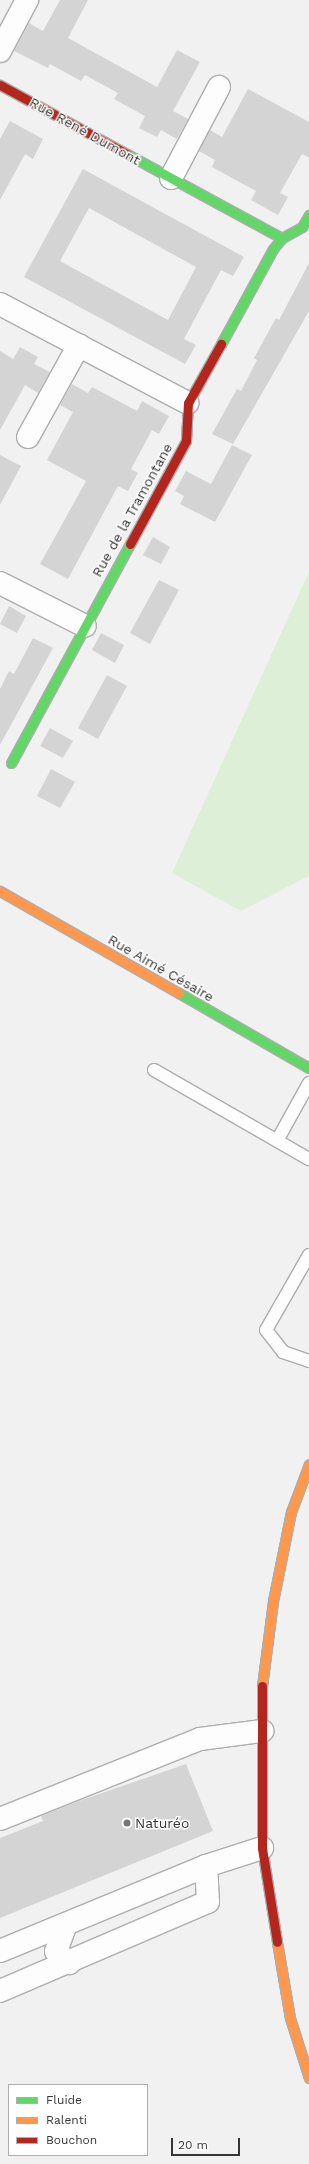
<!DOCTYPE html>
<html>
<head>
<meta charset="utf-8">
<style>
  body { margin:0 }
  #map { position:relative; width:309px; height:2164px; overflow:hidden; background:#f1f1f1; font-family:"Work Sans",sans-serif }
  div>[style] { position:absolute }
  .green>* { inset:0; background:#ddefd7 }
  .building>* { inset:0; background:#d5d4d4 }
  .roads { filter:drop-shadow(1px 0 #adadad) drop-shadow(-1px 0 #adadad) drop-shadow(0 1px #adadad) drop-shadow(0 -1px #adadad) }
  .lane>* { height:12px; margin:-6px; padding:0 6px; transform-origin:6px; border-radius:6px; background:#fdfdfd }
  .street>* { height:22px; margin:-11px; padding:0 11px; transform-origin:11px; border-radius:11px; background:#fdfdfd }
  .fast>* { height:9px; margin:-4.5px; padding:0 4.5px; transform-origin:4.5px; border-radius:4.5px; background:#63d668 }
  .slow>* { height:9px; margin:-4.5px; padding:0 4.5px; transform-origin:4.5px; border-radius:4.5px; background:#ff974d }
  .jam>* { height:9px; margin:-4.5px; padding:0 4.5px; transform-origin:4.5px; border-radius:4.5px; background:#b3261e }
  .dots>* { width:11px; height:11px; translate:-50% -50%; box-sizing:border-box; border:2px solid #fff; border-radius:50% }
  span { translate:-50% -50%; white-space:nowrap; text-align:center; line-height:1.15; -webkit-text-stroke:3px #fff; paint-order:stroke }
  .street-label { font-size:14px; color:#353536 }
  .poi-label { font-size:14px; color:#353536 }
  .left { translate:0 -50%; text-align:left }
  .legend { position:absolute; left:8px; top:2084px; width:140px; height:72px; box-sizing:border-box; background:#fff; border:1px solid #aeaeaf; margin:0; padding:5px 7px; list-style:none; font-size:12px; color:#353536 }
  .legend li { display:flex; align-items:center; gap:8px; height:20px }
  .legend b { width:20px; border:1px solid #aeaeaf }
  .scale { position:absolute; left:171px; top:2138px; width:69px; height:18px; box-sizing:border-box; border:2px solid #353536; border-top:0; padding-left:5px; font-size:12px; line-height:14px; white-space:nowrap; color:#353536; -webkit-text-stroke:3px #fff; paint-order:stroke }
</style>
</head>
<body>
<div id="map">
  <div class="green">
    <div style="clip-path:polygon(309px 572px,309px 876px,241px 911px,172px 873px)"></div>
  </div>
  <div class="building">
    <div style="clip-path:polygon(60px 0,88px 0,68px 38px,157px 87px,177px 50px,200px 62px,173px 111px,188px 119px,177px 139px,161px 130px,157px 137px,139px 128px,145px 116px,114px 99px,118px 93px,85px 75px,81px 81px,50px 64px,48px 68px,14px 51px,29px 23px,43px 31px)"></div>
    <div style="clip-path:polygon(248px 89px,309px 122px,309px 158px,302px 154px,280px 193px,288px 197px,278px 215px,251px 200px,256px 191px,212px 167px,215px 160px,199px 151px,210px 130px,222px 137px)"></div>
    <div style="clip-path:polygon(10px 121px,43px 139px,33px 159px,25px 154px,0 200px,0 139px)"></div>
    <div style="clip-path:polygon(evenodd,83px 169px,244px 257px,233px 276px,221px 270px,184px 339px,196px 345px,185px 364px,24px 277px,83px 169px,89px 208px,196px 267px,168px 320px,60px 261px,89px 208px)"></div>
    <div style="clip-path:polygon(309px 263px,309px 311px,233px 444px,212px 434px,237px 389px,241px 391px,257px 360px,254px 358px,276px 318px,279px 320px)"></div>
    <div style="clip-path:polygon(20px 347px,38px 357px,34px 364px,50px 372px,38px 393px,25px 385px,0 430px,0 351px,13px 359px)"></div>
    <div style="clip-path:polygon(72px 384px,88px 393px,92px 387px,137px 411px,142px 401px,169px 416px,159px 434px,152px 430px,131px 469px,138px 473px,128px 491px,118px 486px,68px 579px,40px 564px,86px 481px,47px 460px,73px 412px,60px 405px)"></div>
    <div style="clip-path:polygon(232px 445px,252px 455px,215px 522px,180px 504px,184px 496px,175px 491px,186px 471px,211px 484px)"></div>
    <div style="clip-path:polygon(0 455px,21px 466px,0 505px)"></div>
    <div style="clip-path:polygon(153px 537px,170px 547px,161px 564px,143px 555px)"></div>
    <div style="clip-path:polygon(159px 580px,179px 590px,150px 644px,130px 633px)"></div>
    <div style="clip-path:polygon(9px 606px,26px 616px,17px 633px,0 624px)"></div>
    <div style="clip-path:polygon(101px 633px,124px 645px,115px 663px,92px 650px)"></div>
    <div style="clip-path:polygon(33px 638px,53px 648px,0 745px,0 689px,9px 671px,14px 674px)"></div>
    <div style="clip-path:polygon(107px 675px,127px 686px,98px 739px,78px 728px)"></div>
    <div style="clip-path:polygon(50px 728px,73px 741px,63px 758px,40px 746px)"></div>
    <div style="clip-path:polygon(51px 769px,75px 782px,60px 808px,37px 796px)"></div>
    <div style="clip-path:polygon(186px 1764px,213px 1831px,0 1918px,0 1838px,43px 1821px,41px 1816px,79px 1801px)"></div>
  </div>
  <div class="roads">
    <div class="lane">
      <div style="left:154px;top:1070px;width:179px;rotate:29.9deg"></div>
      <div style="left:278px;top:1139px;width:64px;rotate:-61deg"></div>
      <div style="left:309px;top:1255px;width:86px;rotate:119.8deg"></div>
      <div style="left:266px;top:1330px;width:28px;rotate:52deg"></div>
      <div style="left:283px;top:1352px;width:28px;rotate:19deg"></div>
    </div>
    <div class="street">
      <div style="left:0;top:51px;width:58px;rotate:-62.1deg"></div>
      <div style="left:171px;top:178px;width:103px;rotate:-62.2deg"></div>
      <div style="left:0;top:304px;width:212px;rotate:27.8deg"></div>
      <div style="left:28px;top:437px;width:105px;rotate:-61deg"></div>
      <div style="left:0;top:583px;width:95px;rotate:26.8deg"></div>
      <div style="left:0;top:1819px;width:215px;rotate:-21.8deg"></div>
      <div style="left:200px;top:1739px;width:63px;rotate:-7.4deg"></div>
      <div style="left:66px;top:1924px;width:29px;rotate:110deg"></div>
      <div style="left:56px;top:1951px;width:18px;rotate:43deg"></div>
      <div style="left:0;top:1951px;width:223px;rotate:-22.4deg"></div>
      <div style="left:206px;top:1866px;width:59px;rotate:-17.8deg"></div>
      <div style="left:0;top:1991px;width:226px;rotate:-23.2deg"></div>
      <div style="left:208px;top:1902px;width:36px;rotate:-93deg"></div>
    </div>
    <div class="fast">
      <div style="left:127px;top:154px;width:176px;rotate:28.5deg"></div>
      <div style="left:221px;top:344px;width:108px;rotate:-61.3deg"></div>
      <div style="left:273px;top:249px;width:14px;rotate:-51deg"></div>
      <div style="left:282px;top:238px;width:23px;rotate:-29deg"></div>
      <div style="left:302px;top:227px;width:14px;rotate:-60deg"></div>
      <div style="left:11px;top:763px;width:249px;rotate:-61.5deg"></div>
      <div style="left:179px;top:993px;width:150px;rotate:30deg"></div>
    </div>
    <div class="slow">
      <div style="left:0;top:891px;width:206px;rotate:29.7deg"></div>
      <div style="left:262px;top:1686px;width:86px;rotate:-82.6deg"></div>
      <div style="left:273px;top:1601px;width:91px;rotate:-78.6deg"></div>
      <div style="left:291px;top:1512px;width:51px;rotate:-69.4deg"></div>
      <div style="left:277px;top:1942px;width:77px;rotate:80.3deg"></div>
      <div style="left:290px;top:2018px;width:63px;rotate:72.4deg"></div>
    </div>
    <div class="jam">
      <div style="left:0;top:85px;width:145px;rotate:28.5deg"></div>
      <div style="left:130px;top:544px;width:117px;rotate:-61.5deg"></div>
      <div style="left:186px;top:441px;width:38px;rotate:-87deg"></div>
      <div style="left:188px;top:403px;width:68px;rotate:-60.8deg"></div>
      <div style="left:262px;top:1686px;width:162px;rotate:90deg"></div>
      <div style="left:262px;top:1848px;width:95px;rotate:80.9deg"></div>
    </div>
  </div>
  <div class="dots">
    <div style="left:127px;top:1823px;background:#777"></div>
  </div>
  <div class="street-label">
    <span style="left:85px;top:131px;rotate:29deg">Rue René Dumont</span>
    <span style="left:132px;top:510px;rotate:-61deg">Rue de la Tramontane</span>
    <span style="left:161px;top:968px;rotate:30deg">Rue Aimé Césaire</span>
  </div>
  <div class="poi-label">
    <span class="left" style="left:135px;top:1823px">Naturéo</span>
  </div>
  <ul class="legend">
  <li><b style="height:5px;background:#63d668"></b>Fluide</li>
  <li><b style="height:5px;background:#ff974d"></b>Ralenti</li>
  <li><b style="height:5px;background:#b3261e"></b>Bouchon</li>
  </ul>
  <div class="scale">20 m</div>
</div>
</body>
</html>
